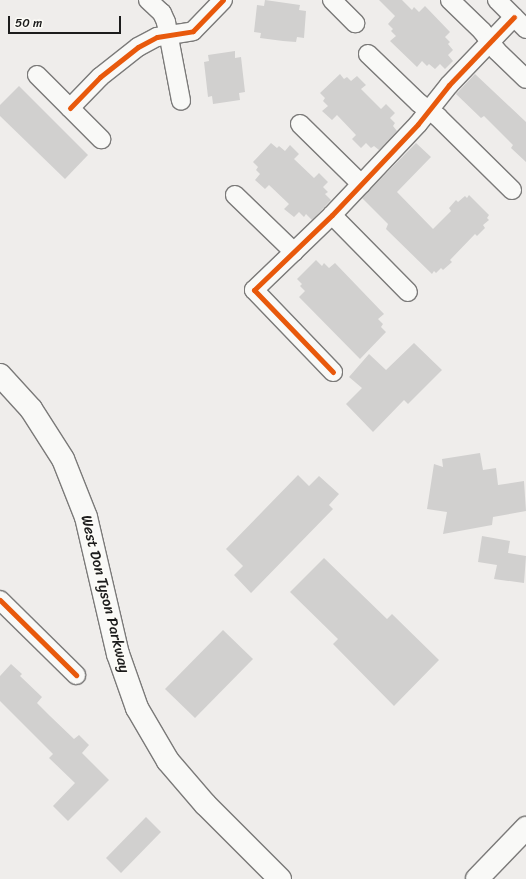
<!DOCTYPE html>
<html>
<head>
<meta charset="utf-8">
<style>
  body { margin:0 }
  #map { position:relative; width:526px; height:879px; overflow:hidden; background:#efedeb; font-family:Sriracha,sans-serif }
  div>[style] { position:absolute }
  .building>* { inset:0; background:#d1d0cf }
  .roads { filter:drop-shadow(1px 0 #7b7a79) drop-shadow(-1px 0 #7b7a79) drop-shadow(0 1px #7b7a79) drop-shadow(0 -1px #7b7a79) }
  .minor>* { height:18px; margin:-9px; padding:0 9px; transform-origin:9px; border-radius:9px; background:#f9f9f7 }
  .secondary>* { height:22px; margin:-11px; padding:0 11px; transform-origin:11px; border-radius:11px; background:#f9f9f7 }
  .trunk>* { height:22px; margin:-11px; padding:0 11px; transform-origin:11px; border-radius:11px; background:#f9f9f7 }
  .cycleway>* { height:5px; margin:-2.5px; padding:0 2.5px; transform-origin:2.5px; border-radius:2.5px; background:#e8590c }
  span { translate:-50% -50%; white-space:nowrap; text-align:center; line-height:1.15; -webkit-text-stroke:3px #fdfcf7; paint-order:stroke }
  .street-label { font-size:15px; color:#1c1c1c }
  .scale { position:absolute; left:8px; top:16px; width:113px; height:18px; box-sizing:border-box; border:2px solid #1c1c1c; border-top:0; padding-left:5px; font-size:12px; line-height:14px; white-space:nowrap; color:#1c1c1c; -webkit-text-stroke:3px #fdfcf7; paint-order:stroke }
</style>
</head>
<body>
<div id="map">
  <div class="building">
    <div style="clip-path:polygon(265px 0,300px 5px,299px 10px,306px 11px,304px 38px,297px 37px,296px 42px,283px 41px,260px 38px,261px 33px,254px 32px,257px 5px,264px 6px)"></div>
    <div style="clip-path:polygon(379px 0,402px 0,412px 10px,414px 7px,419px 12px,425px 6px,450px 32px,445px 37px,450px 42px,448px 44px,453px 50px,448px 55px,453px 61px,445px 69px,440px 64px,435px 69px,429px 64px,427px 66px,422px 61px,417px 67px,390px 41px,396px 36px,391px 31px,393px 29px,388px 24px,395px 16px)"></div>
    <div style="clip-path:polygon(235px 51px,235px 58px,241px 57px,245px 92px,239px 93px,240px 100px,213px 104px,212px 96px,208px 97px,204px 62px,209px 61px,208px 55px)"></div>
    <div style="clip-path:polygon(340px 74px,344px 79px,347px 77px,351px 81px,357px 76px,366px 85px,361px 89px,381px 109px,386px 104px,395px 113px,390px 118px,395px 123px,393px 126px,397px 131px,379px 150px,374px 146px,371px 148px,366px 143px,361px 148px,352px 139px,356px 135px,337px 115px,332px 120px,322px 111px,328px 106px,323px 101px,325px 98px,320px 93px)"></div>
    <div style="clip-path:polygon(475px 74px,526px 122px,526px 162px,511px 148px,513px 145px,484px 116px,481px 118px,456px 94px)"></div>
    <div style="clip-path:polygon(19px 86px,88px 155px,65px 179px,0 116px,0 105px)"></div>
    <div style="clip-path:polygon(271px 143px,277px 148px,279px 146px,285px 151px,290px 145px,299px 154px,294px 159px,314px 178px,319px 173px,328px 182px,323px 187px,328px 192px,325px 194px,331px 200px,312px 220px,306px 214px,304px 217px,299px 212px,294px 217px,284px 209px,289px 204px,269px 185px,265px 189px,255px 180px,260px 174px,256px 170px,258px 167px,253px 162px)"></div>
    <div style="clip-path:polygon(416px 143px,431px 157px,397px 192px,433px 229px,451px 211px,449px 208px,456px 200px,458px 202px,465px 196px,467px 198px,469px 195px,489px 215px,487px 218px,489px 220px,483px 225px,485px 228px,477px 236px,475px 234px,450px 260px,452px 262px,443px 270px,441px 268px,436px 273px,434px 271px,432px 274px,386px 229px,388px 224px,362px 198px)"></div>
    <div style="clip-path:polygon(316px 260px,322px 266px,324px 263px,329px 268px,335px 263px,384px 314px,378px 319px,383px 324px,381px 327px,386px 332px,360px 359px,299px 297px,305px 291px,300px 286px,302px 284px,297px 279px)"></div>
    <div style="clip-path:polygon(414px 343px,442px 370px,408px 404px,404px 400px,373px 432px,346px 404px,362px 388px,349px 377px,369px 354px,386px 370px)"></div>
    <div style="clip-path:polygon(480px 453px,483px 470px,496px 468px,498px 485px,524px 481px,526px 511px,493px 517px,492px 525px,443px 534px,447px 512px,427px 509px,434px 464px,443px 467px,442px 459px)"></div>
    <div style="clip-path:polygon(298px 475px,309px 486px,319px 476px,339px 494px,329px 505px,333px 509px,251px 593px,234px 575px,243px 566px,226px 549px)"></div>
    <div style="clip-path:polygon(482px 536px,510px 541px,508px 553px,526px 556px,524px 583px,494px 579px,497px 565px,478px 562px)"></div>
    <div style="clip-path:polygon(324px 558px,387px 619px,392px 614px,439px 660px,394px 706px,333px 644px,338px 639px,290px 592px)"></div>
    <div style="clip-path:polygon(223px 630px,253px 659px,195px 718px,165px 689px)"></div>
    <div style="clip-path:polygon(11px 664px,22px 674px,20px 676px,42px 697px,37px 703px,50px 716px,74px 739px,79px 735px,89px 745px,82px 753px,109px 780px,68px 821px,53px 806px,75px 783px,49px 758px,53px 754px,0 701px,0 676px)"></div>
    <div style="clip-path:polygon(146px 817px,161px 832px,121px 873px,106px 858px)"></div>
  </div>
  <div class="roads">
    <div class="minor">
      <div style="left:148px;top:0;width:19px;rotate:43deg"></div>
      <div style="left:162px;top:13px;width:10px;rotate:66deg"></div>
      <div style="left:166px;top:22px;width:80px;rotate:79.2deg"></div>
      <div style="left:332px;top:0;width:33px;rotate:45deg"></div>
      <div style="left:450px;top:0;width:45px;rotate:44.1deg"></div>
      <div style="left:482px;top:31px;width:25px;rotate:53deg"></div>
      <div style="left:497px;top:51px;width:40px;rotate:44deg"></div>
      <div style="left:497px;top:0;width:41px;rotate:45deg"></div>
      <div style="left:368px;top:54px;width:71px;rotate:43.9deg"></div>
      <div style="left:419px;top:103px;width:24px;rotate:36deg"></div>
      <div style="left:438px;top:117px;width:104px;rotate:44.6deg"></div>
      <div style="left:37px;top:75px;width:91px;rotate:45deg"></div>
      <div style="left:70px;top:108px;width:43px;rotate:-45.9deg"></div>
      <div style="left:100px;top:77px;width:48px;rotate:-38.3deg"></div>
      <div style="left:138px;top:47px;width:21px;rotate:-28deg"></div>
      <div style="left:157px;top:37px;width:36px;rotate:-9deg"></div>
      <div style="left:193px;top:31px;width:43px;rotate:-45.9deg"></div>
      <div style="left:300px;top:124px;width:86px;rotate:44.5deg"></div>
      <div style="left:235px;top:195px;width:82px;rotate:44deg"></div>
      <div style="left:332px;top:215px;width:108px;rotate:45.4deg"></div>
      <div style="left:333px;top:372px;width:114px;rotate:-133.9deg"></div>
      <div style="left:254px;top:290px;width:108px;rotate:-43.9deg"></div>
      <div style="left:332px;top:215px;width:125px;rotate:-46.6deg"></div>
      <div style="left:418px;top:124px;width:50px;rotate:-51.5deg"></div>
      <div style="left:449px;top:85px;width:94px;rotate:-46.3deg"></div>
      <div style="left:0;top:600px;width:107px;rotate:44.6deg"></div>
    </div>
    <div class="secondary">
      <div style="left:0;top:375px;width:46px;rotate:47.6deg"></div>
      <div style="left:31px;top:409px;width:59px;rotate:57.4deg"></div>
      <div style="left:63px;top:459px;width:62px;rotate:68.4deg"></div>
      <div style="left:86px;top:517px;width:141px;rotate:76.9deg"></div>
      <div style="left:118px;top:654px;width:57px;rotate:70.6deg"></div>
      <div style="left:137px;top:708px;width:61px;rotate:59.7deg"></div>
      <div style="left:168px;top:761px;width:57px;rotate:49.3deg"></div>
      <div style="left:205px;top:804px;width:106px;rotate:45deg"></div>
    </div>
    <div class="trunk">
      <div style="left:477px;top:879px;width:71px;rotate:-46.1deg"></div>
    </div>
  </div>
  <div class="cycleway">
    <div style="left:70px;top:108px;width:43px;rotate:-45.9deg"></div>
    <div style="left:100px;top:77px;width:48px;rotate:-38.3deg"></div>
    <div style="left:138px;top:47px;width:21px;rotate:-28deg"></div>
    <div style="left:157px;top:37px;width:36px;rotate:-9deg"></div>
    <div style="left:193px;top:31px;width:43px;rotate:-45.9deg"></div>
    <div style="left:333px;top:372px;width:114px;rotate:-133.9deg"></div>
    <div style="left:254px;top:290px;width:108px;rotate:-43.9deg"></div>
    <div style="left:332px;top:215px;width:125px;rotate:-46.6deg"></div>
    <div style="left:418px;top:124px;width:50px;rotate:-51.5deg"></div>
    <div style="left:449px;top:85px;width:94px;rotate:-46.3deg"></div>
    <div style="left:0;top:600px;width:107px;rotate:44.6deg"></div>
  </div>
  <div class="street-label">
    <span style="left:105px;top:594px;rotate:76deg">West Don Tyson Parkway</span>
  </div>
  <div class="scale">50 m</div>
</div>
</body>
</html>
